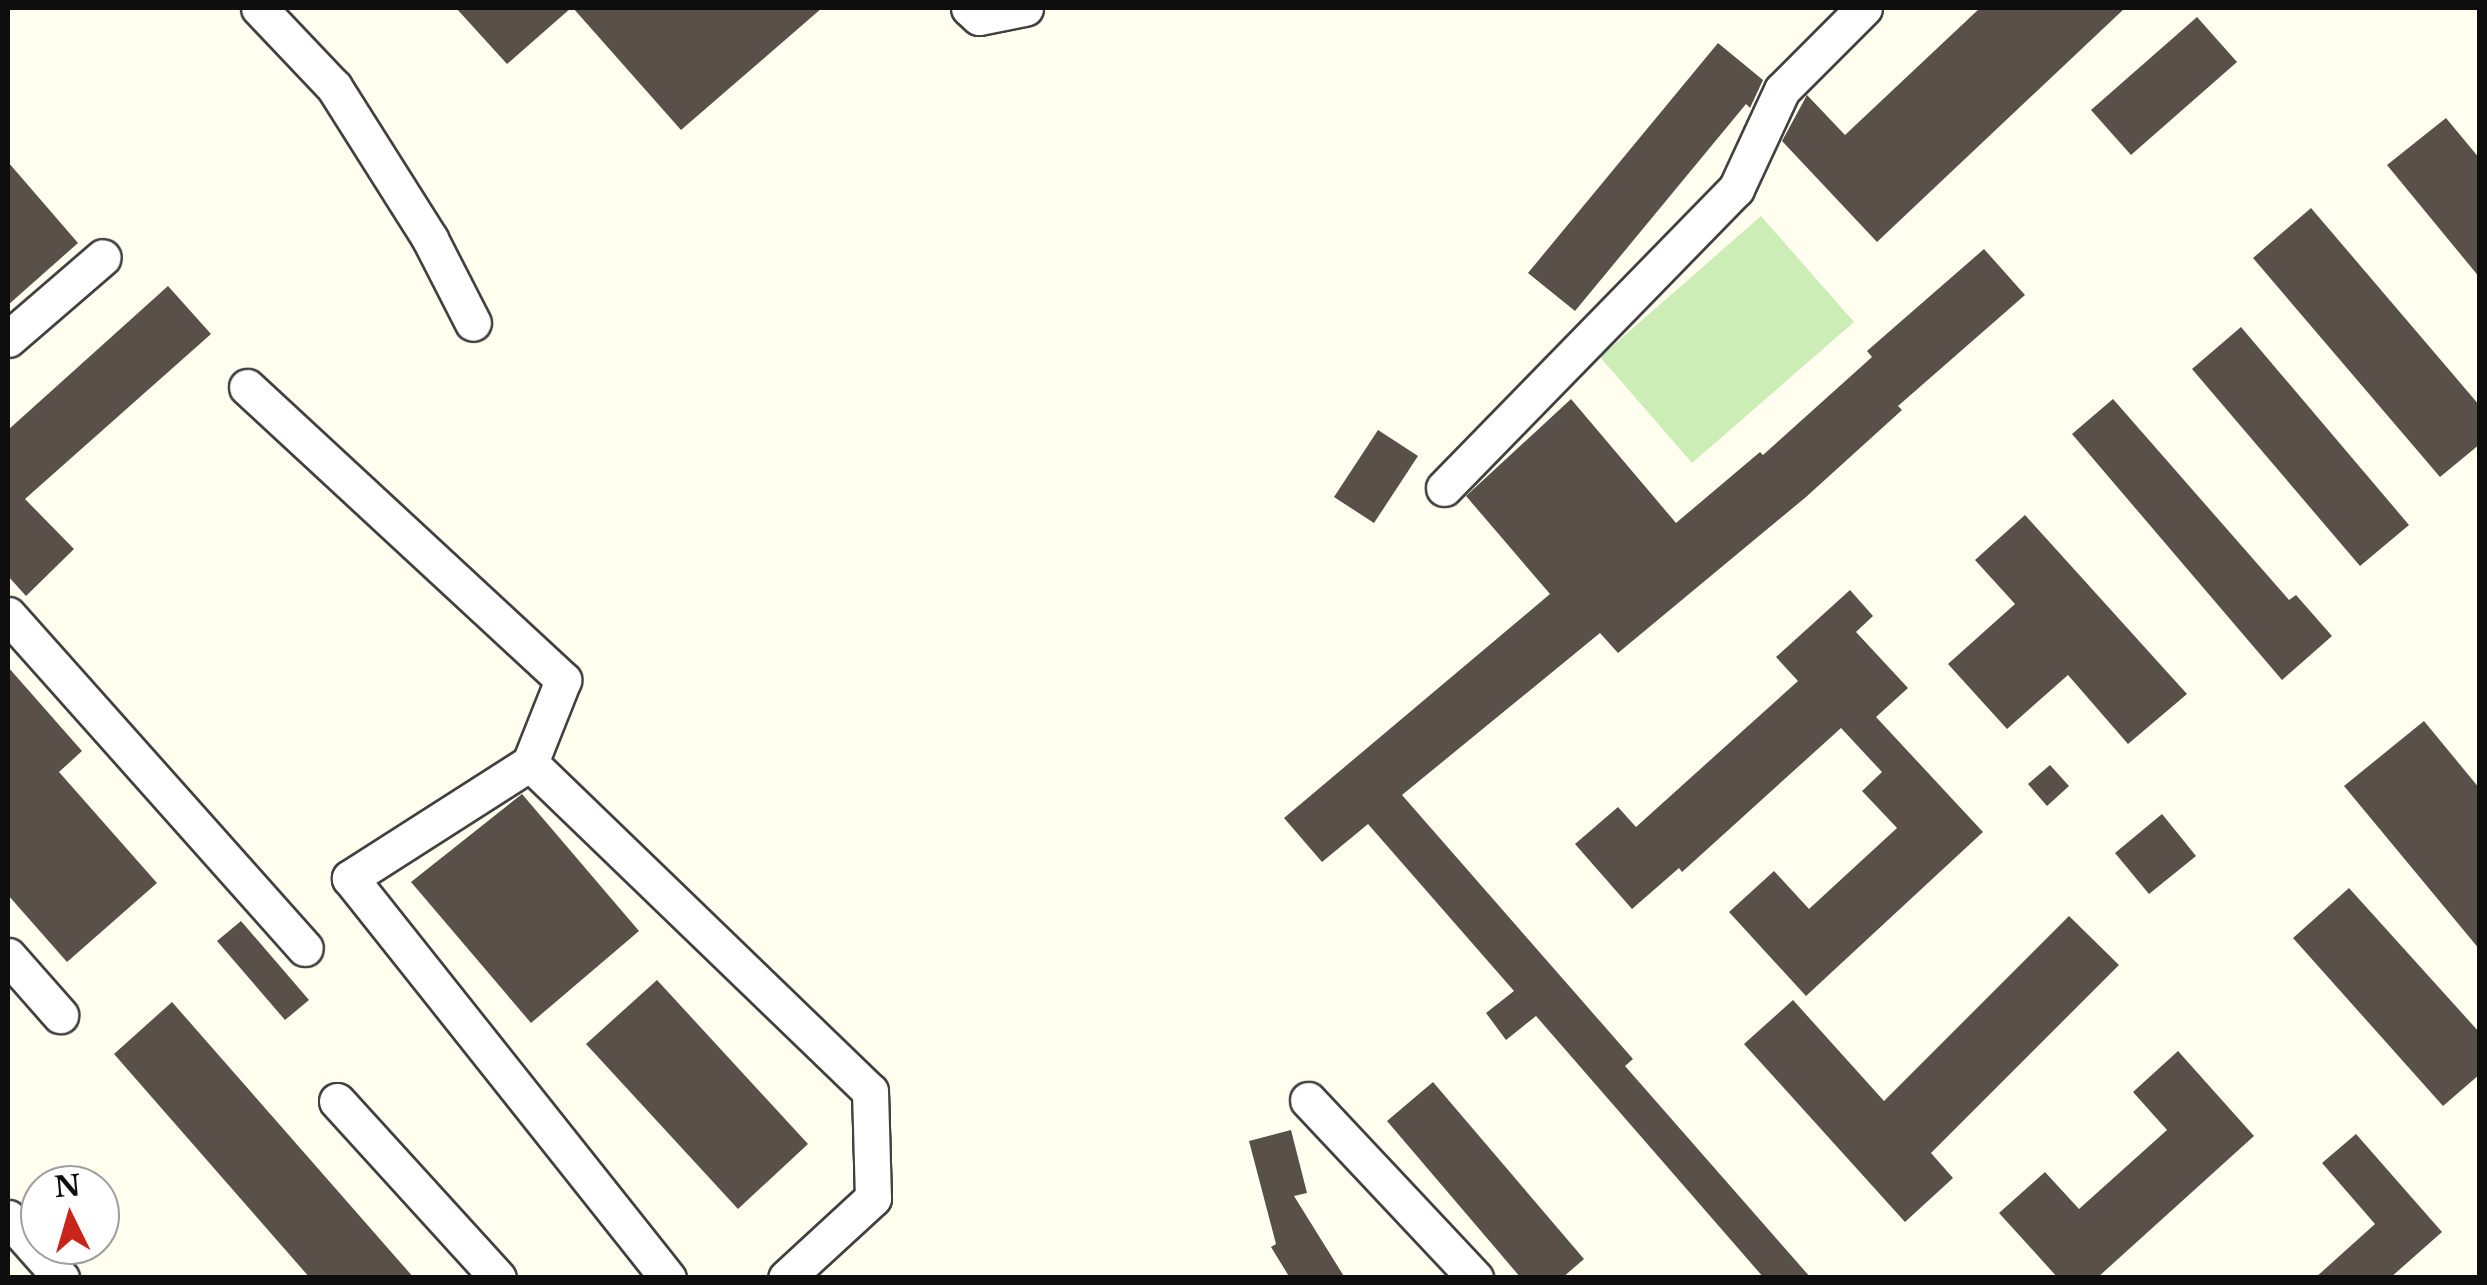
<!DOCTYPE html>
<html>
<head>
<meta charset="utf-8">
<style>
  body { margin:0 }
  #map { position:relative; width:2487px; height:1285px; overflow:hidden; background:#fffeef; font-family:"Libre Baskerville",serif }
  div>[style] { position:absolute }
  .green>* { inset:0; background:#ccedb5 }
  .building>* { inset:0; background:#585049 }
  .roads { filter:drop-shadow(2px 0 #414141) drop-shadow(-2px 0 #414141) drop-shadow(0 2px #414141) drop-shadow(0 -2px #414141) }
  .minor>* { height:35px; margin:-17.5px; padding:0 17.5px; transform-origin:17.5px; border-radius:17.5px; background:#fff }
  span { translate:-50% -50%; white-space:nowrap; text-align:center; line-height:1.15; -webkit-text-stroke:10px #fff; paint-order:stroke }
  .frame { position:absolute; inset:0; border:10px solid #0e0e0e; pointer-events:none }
  .north { position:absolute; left:20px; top:1165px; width:100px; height:100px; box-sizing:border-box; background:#fff; border:2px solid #9f9f9f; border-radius:50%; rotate:355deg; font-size:28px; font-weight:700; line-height:40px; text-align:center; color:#0e0e0e }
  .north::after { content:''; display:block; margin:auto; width:35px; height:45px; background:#c9251b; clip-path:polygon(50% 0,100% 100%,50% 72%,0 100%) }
</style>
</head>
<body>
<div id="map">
  <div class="green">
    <div style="clip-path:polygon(1761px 216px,1854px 322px,1692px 463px,1600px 357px)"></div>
  </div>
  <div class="building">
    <div style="clip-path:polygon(456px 8px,571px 8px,507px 64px)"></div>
    <div style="clip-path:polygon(573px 8px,822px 8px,681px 130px)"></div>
    <div style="clip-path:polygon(1980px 8px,2125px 8px,1877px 242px,1782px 141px,1807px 95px,1845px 135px)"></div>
    <div style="clip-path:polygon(2197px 17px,2237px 62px,2131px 155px,2091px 110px)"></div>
    <div style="clip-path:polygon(1718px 43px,1763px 80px,1750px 108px,1746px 104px,1575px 311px,1528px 273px)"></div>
    <div style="clip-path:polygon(2446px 118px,2480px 159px,2480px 278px,2387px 165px)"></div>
    <div style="clip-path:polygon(8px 162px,78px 243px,8px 305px)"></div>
    <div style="clip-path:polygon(2311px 208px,2480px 406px,2480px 444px,2440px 477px,2253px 258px)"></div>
    <div style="clip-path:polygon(1984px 249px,2025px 295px,1898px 406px,1902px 410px,1806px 497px,1618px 653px,1600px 633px,1402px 795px,1633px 1059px,1625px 1066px,1811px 1278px,1764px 1278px,1536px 1016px,1506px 1040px,1486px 1013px,1514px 991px,1368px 824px,1322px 862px,1284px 818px,1550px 594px,1466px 496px,1571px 399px,1676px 523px,1760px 452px,1763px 455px,1872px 357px,1867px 351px)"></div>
    <div style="clip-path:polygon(168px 286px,211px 334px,25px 499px,74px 549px,26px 596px,8px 576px,8px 430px)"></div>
    <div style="clip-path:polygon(2241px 327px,2409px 525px,2360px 566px,2192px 369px)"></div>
    <div style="clip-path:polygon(2113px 399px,2289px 600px,2296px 595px,2332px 636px,2282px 680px,2072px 434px)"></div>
    <div style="clip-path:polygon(1378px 430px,1418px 456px,1374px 523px,1334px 497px)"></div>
    <div style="clip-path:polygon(2025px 515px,2187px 694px,2128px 744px,2068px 675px,2007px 729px,1948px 664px,2015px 604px,1975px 560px)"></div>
    <div style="clip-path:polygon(1850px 590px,1873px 616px,1856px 632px,1908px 688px,1876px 717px,1983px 832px,1806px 996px,1729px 912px,1774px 871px,1809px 909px,1897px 828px,1862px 791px,1882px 772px,1841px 728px,1682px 872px,1679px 868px,1632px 909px,1575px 844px,1618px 807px,1636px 827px,1798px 681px,1776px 657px)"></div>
    <div style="clip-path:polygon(8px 667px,82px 751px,59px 772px,157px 883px,67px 962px,8px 895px)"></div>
    <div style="clip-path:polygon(2424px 721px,2480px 789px,2480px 950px,2344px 786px)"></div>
    <div style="clip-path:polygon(2050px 765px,2069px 786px,2047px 806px,2028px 784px)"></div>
    <div style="clip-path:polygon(522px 794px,639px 931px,531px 1023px,411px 882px)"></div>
    <div style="clip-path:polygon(2162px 814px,2196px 856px,2149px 894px,2115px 853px)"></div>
    <div style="clip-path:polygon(2349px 888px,2480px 1033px,2480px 1074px,2443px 1106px,2293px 938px)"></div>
    <div style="clip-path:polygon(2069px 916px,2119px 965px,1931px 1153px,1953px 1178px,1905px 1222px,1744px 1044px,1793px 1000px,1884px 1101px)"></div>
    <div style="clip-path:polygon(241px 921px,309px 1000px,285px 1020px,217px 941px)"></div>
    <div style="clip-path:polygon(657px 980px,808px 1144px,738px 1209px,586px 1044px)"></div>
    <div style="clip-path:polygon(172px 1002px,414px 1278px,310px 1278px,114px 1054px)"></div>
    <div style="clip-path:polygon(2178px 1051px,2254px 1136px,2097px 1278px,2058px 1278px,1999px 1213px,2045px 1172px,2079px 1209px,2167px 1130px,2133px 1092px)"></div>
    <div style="clip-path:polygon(1433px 1082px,1584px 1259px,1562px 1278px,1521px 1278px,1387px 1121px)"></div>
    <div style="clip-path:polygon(1291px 1130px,1307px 1193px,1294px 1196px,1345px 1278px,1290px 1278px,1271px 1247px,1276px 1244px,1249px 1141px)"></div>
    <div style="clip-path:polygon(2356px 1134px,2442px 1232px,2390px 1278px,2315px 1278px,2375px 1224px,2322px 1163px)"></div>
  </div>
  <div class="roads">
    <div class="minor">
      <div style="left:259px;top:8px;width:109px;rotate:46.5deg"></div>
      <div style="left:334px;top:87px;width:180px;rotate:57.7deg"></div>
      <div style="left:430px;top:239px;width:94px;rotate:62.9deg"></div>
      <div style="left:969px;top:8px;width:13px;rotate:42deg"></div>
      <div style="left:979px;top:17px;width:47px;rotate:-11.1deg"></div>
      <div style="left:8px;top:339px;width:125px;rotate:-40.8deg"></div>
      <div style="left:247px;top:387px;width:431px;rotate:42.8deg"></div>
      <div style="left:563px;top:680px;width:89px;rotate:111.7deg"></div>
      <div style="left:530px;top:763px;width:472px;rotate:44deg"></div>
      <div style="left:870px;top:1091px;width:107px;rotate:88.4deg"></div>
      <div style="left:873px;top:1198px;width:118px;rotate:137.4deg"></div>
      <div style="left:1444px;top:488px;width:418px;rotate:-45.7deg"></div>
      <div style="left:1736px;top:189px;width:109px;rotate:-65.1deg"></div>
      <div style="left:1782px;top:90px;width:116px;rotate:-45deg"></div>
      <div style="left:8px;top:615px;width:446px;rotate:48.3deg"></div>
      <div style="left:530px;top:763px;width:214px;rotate:147.4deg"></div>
      <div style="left:350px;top:878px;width:511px;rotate:51.52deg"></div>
      <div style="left:8px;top:956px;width:79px;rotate:48.6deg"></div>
      <div style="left:1308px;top:1100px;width:244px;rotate:46.8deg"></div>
      <div style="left:337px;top:1101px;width:239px;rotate:47.7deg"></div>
      <div style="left:8px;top:1218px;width:80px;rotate:48.5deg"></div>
    </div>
  </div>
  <div class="frame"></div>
  <div class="north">N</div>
</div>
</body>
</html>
